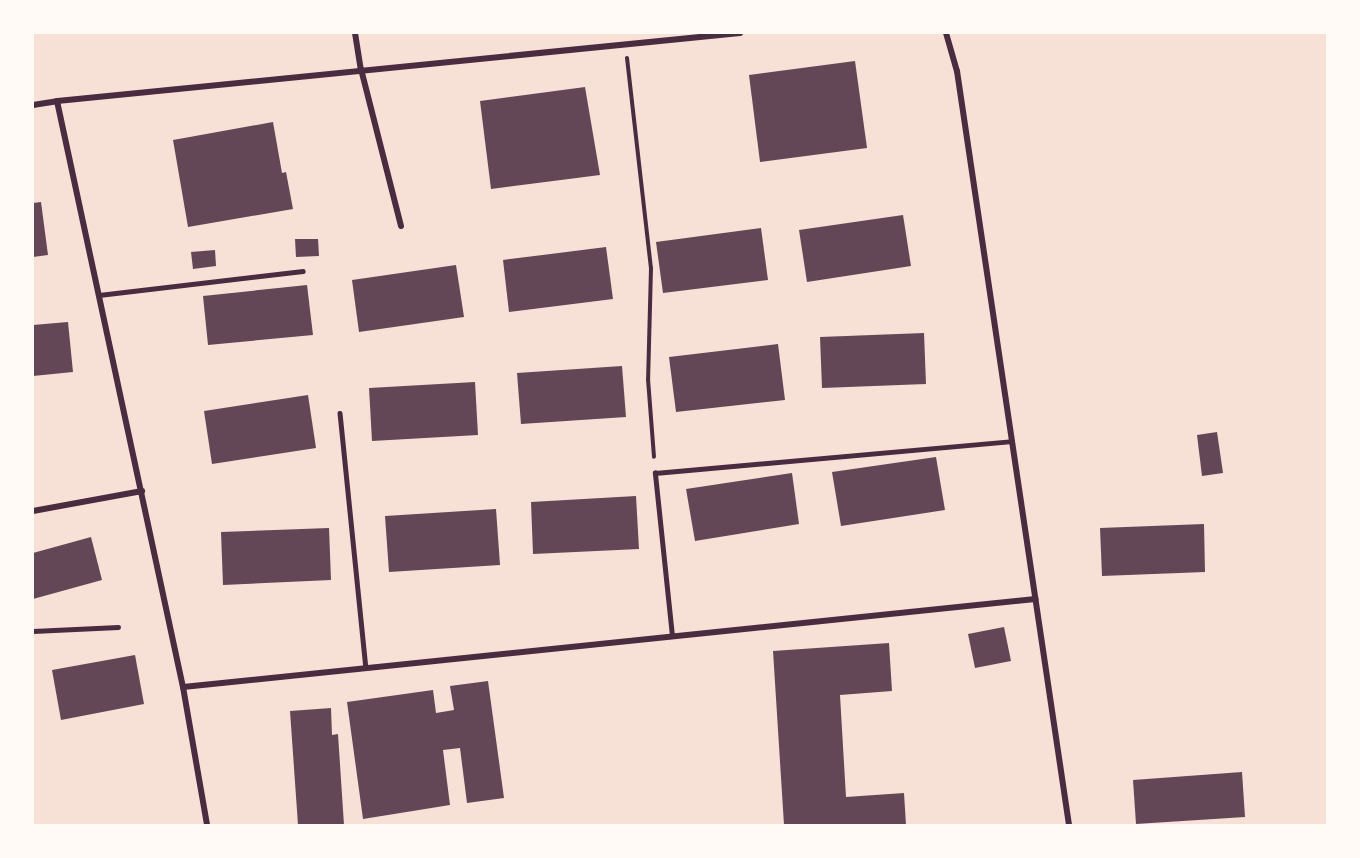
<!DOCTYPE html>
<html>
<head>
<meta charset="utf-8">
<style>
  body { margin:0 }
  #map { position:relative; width:1360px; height:858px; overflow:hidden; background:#f7e1d7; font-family:"DejaVu Sans",sans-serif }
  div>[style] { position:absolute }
  .building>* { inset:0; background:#644757 }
  .path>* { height:4px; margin:-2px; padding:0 2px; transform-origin:2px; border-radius:2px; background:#4a2c40 }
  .service>* { height:4.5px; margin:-2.25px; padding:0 2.25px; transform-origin:2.25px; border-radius:2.25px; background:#4a2c40 }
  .minor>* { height:6px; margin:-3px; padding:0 3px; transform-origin:3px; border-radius:3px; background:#4a2c40 }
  span { translate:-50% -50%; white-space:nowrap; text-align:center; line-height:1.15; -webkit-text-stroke:6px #fffaf5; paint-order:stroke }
  .frame { position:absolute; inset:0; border:34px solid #fffaf5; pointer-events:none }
</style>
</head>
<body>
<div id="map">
  <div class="building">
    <div style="clip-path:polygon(855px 61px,867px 148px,760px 162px,749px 75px)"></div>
    <div style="clip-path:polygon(585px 87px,600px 175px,491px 189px,480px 101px)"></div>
    <div style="clip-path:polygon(273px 122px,282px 173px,286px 172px,293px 209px,188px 227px,173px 140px)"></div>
    <div style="clip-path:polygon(41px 202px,48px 255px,33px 257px,33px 203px)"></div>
    <div style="clip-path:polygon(903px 215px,911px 266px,807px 282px,799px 230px)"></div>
    <div style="clip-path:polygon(761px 228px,768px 280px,663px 293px,656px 242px)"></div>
    <div style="clip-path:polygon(295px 239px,318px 239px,319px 256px,296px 257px)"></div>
    <div style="clip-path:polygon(606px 247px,613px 299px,509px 312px,503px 260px)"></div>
    <div style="clip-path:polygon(215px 250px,216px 266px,193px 269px,191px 252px)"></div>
    <div style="clip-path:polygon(456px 265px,464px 317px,359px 332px,352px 280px)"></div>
    <div style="clip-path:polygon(307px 285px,313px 335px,208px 345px,203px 296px)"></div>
    <div style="clip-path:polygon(68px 322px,73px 372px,33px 376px,33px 325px)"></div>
    <div style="clip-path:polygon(924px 333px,926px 384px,822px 388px,820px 337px)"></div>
    <div style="clip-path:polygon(778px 344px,785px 400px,676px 412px,669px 357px)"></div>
    <div style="clip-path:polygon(622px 366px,626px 417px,521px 424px,517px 373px)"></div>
    <div style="clip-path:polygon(475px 382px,478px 435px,372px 441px,369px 388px)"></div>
    <div style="clip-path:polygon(308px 395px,316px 448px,212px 464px,204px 411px)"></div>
    <div style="clip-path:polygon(1217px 432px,1223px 473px,1202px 476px,1197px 435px)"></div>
    <div style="clip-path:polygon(936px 457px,945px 510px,841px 526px,832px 472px)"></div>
    <div style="clip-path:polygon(792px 473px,799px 524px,695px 541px,686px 489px)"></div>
    <div style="clip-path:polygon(636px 496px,639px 549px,533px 554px,531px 502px)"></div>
    <div style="clip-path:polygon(496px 509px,500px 565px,389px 572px,385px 516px)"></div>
    <div style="clip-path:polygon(1204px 524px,1205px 572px,1102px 576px,1100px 528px)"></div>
    <div style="clip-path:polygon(329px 528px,331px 580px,223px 585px,221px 532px)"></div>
    <div style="clip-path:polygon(91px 537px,102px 580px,33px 599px,33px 553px)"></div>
    <div style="clip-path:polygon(1004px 627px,1011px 661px,975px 668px,968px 634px)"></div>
    <div style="clip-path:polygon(889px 643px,892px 691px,840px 695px,846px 797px,904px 793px,906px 825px,784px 825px,773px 651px)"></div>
    <div style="clip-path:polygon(135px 655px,144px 704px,61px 720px,52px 670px)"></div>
    <div style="clip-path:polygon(488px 681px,504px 798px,467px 803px,460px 748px,443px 750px,450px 805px,363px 819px,347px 702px,433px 690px,436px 713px,454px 710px,450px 686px)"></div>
    <div style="clip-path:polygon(331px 708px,332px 735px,338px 734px,344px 825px,298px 825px,290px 711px)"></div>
    <div style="clip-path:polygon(1242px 772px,1245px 817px,1136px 824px,1133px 780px)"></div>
  </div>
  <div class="path">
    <div style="left:627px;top:58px;width:211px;rotate:83.5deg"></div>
    <div style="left:651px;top:268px;width:111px;rotate:91.5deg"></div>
    <div style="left:648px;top:379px;width:78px;rotate:85.6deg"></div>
  </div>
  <div class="service">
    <div style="left:99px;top:295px;width:205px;rotate:-6.7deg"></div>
    <div style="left:340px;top:413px;width:256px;rotate:84.2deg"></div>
    <div style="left:33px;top:631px;width:85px;rotate:-2.7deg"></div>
    <div style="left:672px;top:636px;width:164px;rotate:-96deg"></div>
    <div style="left:655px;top:473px;width:358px;rotate:-5.1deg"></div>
  </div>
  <div class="minor">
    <div style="left:355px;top:33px;width:36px;rotate:81deg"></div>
    <div style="left:361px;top:69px;width:162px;rotate:75.7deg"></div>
    <div style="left:740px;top:33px;width:686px;rotate:174.31deg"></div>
    <div style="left:57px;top:101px;width:599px;rotate:77.87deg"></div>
    <div style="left:183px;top:687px;width:857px;rotate:-5.9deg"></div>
    <div style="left:946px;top:33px;width:40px;rotate:74deg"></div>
    <div style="left:957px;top:71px;width:762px;rotate:81.55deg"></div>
    <div style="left:33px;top:105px;width:24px;rotate:-9deg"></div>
    <div style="left:33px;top:511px;width:111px;rotate:-10.4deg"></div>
    <div style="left:183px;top:687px;width:140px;rotate:80.1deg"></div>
  </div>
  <div class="frame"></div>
</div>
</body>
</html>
